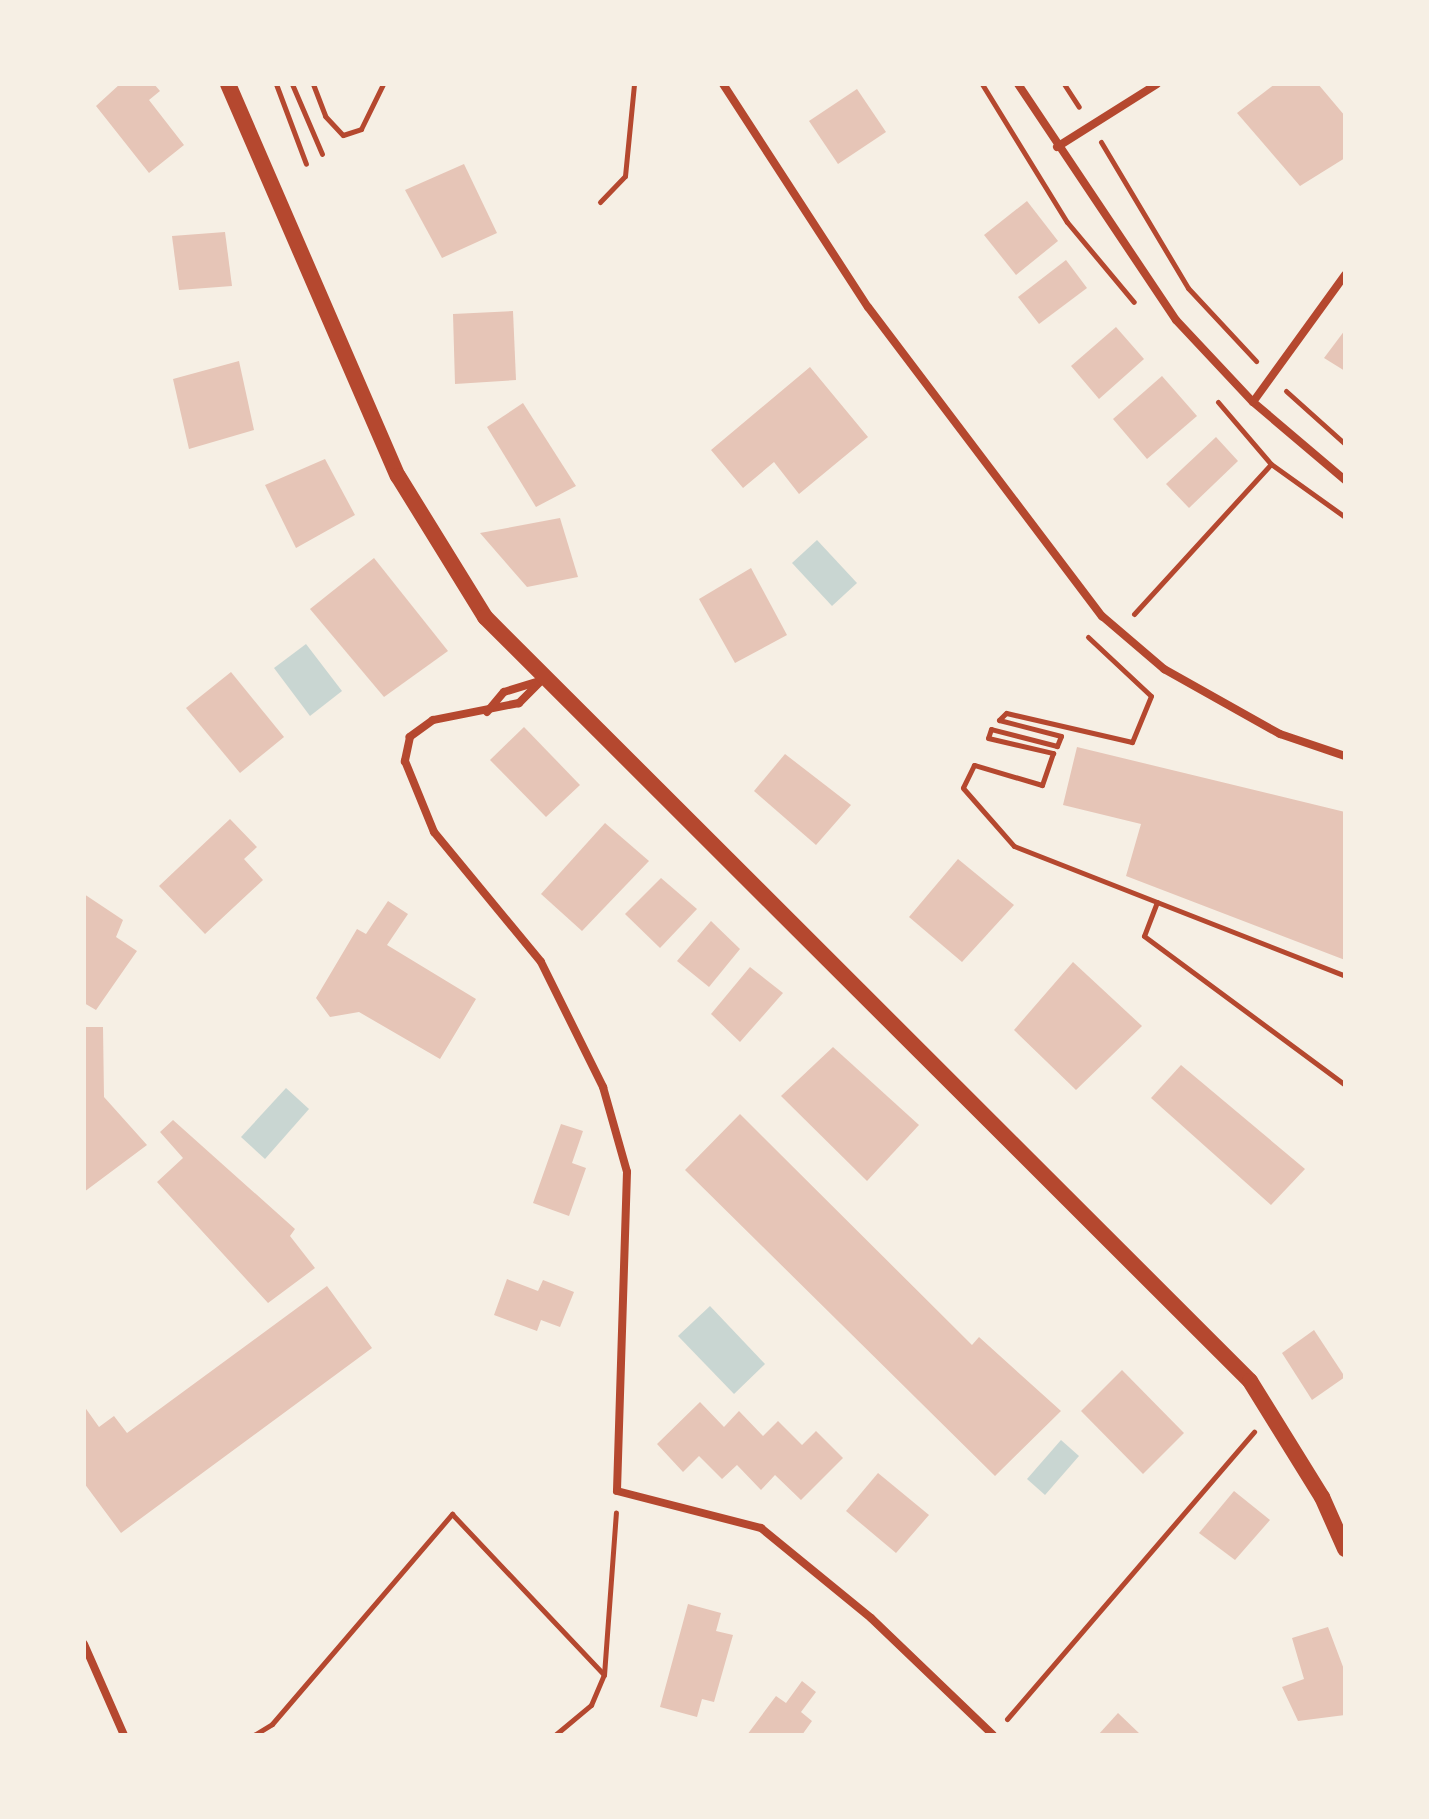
<!DOCTYPE html>
<html>
<head>
<meta charset="utf-8">
<style>
  body { margin:0 }
  #map { position:relative; width:1429px; height:1819px; overflow:hidden; background:#f6efe4; font-family:Inter,sans-serif }
  div>[style] { position:absolute }
  .water>* { inset:0; background:#c9d6d2 }
  .building>* { inset:0; background:#e6c5b7 }
  .path>* { height:5px; margin:-2.5px; padding:0 2.5px; transform-origin:2.5px; border-radius:2.5px; background:#b5482f }
  .minor>* { height:8px; margin:-4px; padding:0 4px; transform-origin:4px; border-radius:4px; background:#b5482f }
  .secondary>* { height:16px; margin:-8px; padding:0 8px; transform-origin:8px; border-radius:8px; background:#b5482f }
  span { translate:-50% -50%; white-space:nowrap; text-align:center; line-height:1.15; -webkit-text-stroke:8px #f6efe4; paint-order:stroke }
  .frame { position:absolute; inset:0; border:86px solid #f6efe4; pointer-events:none }
</style>
</head>
<body>
<div id="map">
  <div class="water">
    <div style="clip-path:polygon(817px 540px,857px 583px,832px 606px,792px 563px)"></div>
    <div style="clip-path:polygon(306px 644px,342px 691px,310px 716px,274px 668px)"></div>
    <div style="clip-path:polygon(286px 1088px,309px 1109px,265px 1159px,241px 1137px)"></div>
    <div style="clip-path:polygon(710px 1306px,765px 1364px,734px 1394px,678px 1336px)"></div>
    <div style="clip-path:polygon(1061px 1440px,1079px 1456px,1045px 1495px,1027px 1479px)"></div>
  </div>
  <div class="building">
    <div style="clip-path:polygon(120px 84px,154px 84px,160px 91px,149px 100px,184px 145px,149px 173px,96px 106px)"></div>
    <div style="clip-path:polygon(1275px 84px,1318px 84px,1345px 116px,1345px 158px,1300px 186px,1237px 113px)"></div>
    <div style="clip-path:polygon(857px 89px,886px 132px,838px 164px,809px 121px)"></div>
    <div style="clip-path:polygon(464px 164px,497px 233px,442px 258px,405px 190px)"></div>
    <div style="clip-path:polygon(1027px 201px,1058px 241px,1016px 275px,984px 235px)"></div>
    <div style="clip-path:polygon(225px 232px,232px 286px,179px 290px,172px 236px)"></div>
    <div style="clip-path:polygon(1066px 260px,1087px 288px,1039px 324px,1018px 297px)"></div>
    <div style="clip-path:polygon(513px 311px,516px 380px,455px 384px,453px 314px)"></div>
    <div style="clip-path:polygon(1116px 327px,1144px 359px,1099px 399px,1071px 366px)"></div>
    <div style="clip-path:polygon(1345px 330px,1345px 371px,1324px 358px)"></div>
    <div style="clip-path:polygon(239px 361px,254px 430px,189px 449px,173px 379px)"></div>
    <div style="clip-path:polygon(810px 367px,868px 437px,799px 494px,774px 462px,743px 488px,711px 450px)"></div>
    <div style="clip-path:polygon(1162px 376px,1197px 416px,1147px 459px,1113px 419px)"></div>
    <div style="clip-path:polygon(523px 403px,576px 486px,536px 507px,487px 427px)"></div>
    <div style="clip-path:polygon(1216px 437px,1238px 461px,1189px 508px,1166px 484px)"></div>
    <div style="clip-path:polygon(325px 459px,355px 515px,296px 548px,265px 485px)"></div>
    <div style="clip-path:polygon(560px 518px,578px 577px,527px 587px,480px 533px)"></div>
    <div style="clip-path:polygon(374px 558px,448px 651px,384px 697px,310px 609px)"></div>
    <div style="clip-path:polygon(751px 568px,787px 635px,735px 663px,699px 599px)"></div>
    <div style="clip-path:polygon(231px 672px,284px 737px,240px 773px,186px 708px)"></div>
    <div style="clip-path:polygon(524px 727px,580px 785px,546px 817px,490px 760px)"></div>
    <div style="clip-path:polygon(1077px 747px,1345px 812px,1345px 960px,1126px 876px,1141px 824px,1063px 805px)"></div>
    <div style="clip-path:polygon(785px 754px,851px 805px,816px 845px,754px 791px)"></div>
    <div style="clip-path:polygon(230px 819px,257px 847px,244px 859px,263px 880px,205px 934px,159px 886px)"></div>
    <div style="clip-path:polygon(605px 823px,649px 861px,582px 931px,541px 894px)"></div>
    <div style="clip-path:polygon(958px 859px,1014px 905px,962px 962px,909px 917px)"></div>
    <div style="clip-path:polygon(661px 878px,697px 909px,660px 948px,625px 914px)"></div>
    <div style="clip-path:polygon(84px 894px,123px 920px,116px 937px,137px 951px,96px 1010px,84px 1003px)"></div>
    <div style="clip-path:polygon(388px 901px,408px 914px,387px 945px,476px 999px,440px 1059px,359px 1012px,330px 1017px,316px 998px,357px 929px,366px 934px)"></div>
    <div style="clip-path:polygon(711px 921px,740px 949px,709px 987px,677px 961px)"></div>
    <div style="clip-path:polygon(1073px 962px,1142px 1026px,1076px 1090px,1014px 1030px)"></div>
    <div style="clip-path:polygon(750px 967px,783px 993px,740px 1042px,711px 1014px)"></div>
    <div style="clip-path:polygon(84px 1027px,103px 1027px,104px 1097px,147px 1145px,84px 1192px)"></div>
    <div style="clip-path:polygon(833px 1047px,919px 1125px,867px 1181px,781px 1096px)"></div>
    <div style="clip-path:polygon(1181px 1065px,1305px 1169px,1271px 1205px,1151px 1098px)"></div>
    <div style="clip-path:polygon(740px 1114px,972px 1345px,979px 1337px,1061px 1411px,995px 1476px,685px 1170px)"></div>
    <div style="clip-path:polygon(173px 1120px,295px 1229px,290px 1236px,315px 1268px,268px 1303px,157px 1182px,183px 1158px,160px 1132px)"></div>
    <div style="clip-path:polygon(561px 1124px,583px 1131px,572px 1163px,586px 1168px,569px 1216px,533px 1203px)"></div>
    <div style="clip-path:polygon(507px 1279px,538px 1291px,543px 1280px,574px 1292px,560px 1327px,541px 1320px,537px 1331px,494px 1315px)"></div>
    <div style="clip-path:polygon(327px 1286px,372px 1348px,121px 1533px,84px 1483px,84px 1406px,99px 1427px,114px 1416px,127px 1433px)"></div>
    <div style="clip-path:polygon(1314px 1330px,1345px 1377px,1312px 1400px,1282px 1353px)"></div>
    <div style="clip-path:polygon(1122px 1370px,1184px 1433px,1143px 1474px,1081px 1411px)"></div>
    <div style="clip-path:polygon(700px 1402px,724px 1427px,739px 1411px,763px 1436px,778px 1421px,802px 1445px,816px 1431px,843px 1458px,801px 1500px,775px 1475px,761px 1490px,737px 1465px,722px 1479px,699px 1456px,683px 1472px,657px 1444px)"></div>
    <div style="clip-path:polygon(878px 1473px,929px 1515px,896px 1553px,846px 1511px)"></div>
    <div style="clip-path:polygon(1234px 1491px,1270px 1520px,1235px 1560px,1199px 1533px)"></div>
    <div style="clip-path:polygon(688px 1604px,721px 1613px,716px 1631px,733px 1635px,714px 1702px,702px 1699px,697px 1717px,660px 1707px)"></div>
    <div style="clip-path:polygon(1328px 1627px,1345px 1672px,1345px 1715px,1298px 1721px,1282px 1687px,1304px 1679px,1292px 1638px)"></div>
    <div style="clip-path:polygon(802px 1681px,816px 1692px,801px 1712px,812px 1721px,802px 1735px,747px 1735px,776px 1696px,786px 1703px)"></div>
    <div style="clip-path:polygon(1118px 1713px,1141px 1735px,1098px 1735px)"></div>
  </div>
  <div class="path">
    <div style="left:276px;top:84px;width:85px;rotate:69.4deg"></div>
    <div style="left:292px;top:84px;width:76px;rotate:66.8deg"></div>
    <div style="left:313px;top:84px;width:34px;rotate:69deg"></div>
    <div style="left:325px;top:116px;width:26px;rotate:47deg"></div>
    <div style="left:343px;top:135px;width:19px;rotate:-18deg"></div>
    <div style="left:361px;top:129px;width:50px;rotate:-63.9deg"></div>
    <div style="left:982px;top:84px;width:162px;rotate:58.4deg"></div>
    <div style="left:1067px;top:222px;width:104px;rotate:50.1deg"></div>
    <div style="left:1064px;top:84px;width:27px;rotate:57deg"></div>
    <div style="left:1101px;top:142px;width:170px;rotate:59.2deg"></div>
    <div style="left:1188px;top:288px;width:100px;rotate:47deg"></div>
    <div style="left:600px;top:202px;width:36px;rotate:-46deg"></div>
    <div style="left:625px;top:176px;width:92px;rotate:-84.4deg"></div>
    <div style="left:1286px;top:391px;width:79px;rotate:41.9deg"></div>
    <div style="left:1218px;top:402px;width:82px;rotate:49.5deg"></div>
    <div style="left:1271px;top:464px;width:91px;rotate:35.6deg"></div>
    <div style="left:1134px;top:614px;width:203px;rotate:-47.6deg"></div>
    <div style="left:1088px;top:637px;width:86px;rotate:43.1deg"></div>
    <div style="left:1151px;top:696px;width:50px;rotate:112.4deg"></div>
    <div style="left:1132px;top:742px;width:129px;rotate:-167deg"></div>
    <div style="left:1006px;top:713px;width:10px;rotate:135deg"></div>
    <div style="left:999px;top:720px;width:64px;rotate:14.5deg"></div>
    <div style="left:1061px;top:736px;width:11px;rotate:112deg"></div>
    <div style="left:1057px;top:746px;width:68px;rotate:-165.6deg"></div>
    <div style="left:991px;top:729px;width:9px;rotate:108deg"></div>
    <div style="left:988px;top:738px;width:67px;rotate:13deg"></div>
    <div style="left:1053px;top:753px;width:34px;rotate:109deg"></div>
    <div style="left:1042px;top:785px;width:71px;rotate:-163.6deg"></div>
    <div style="left:974px;top:765px;width:25px;rotate:116deg"></div>
    <div style="left:963px;top:788px;width:77px;rotate:48.7deg"></div>
    <div style="left:1014px;top:846px;width:356px;rotate:21.4deg"></div>
    <div style="left:1157px;top:902px;width:36px;rotate:111deg"></div>
    <div style="left:1144px;top:936px;width:250px;rotate:36.5deg"></div>
    <div style="left:1007px;top:1719px;width:379px;rotate:-49.3deg"></div>
    <div style="left:254px;top:1735px;width:21px;rotate:-31deg"></div>
    <div style="left:272px;top:1724px;width:277px;rotate:-49.4deg"></div>
    <div style="left:452px;top:1514px;width:221px;rotate:46.6deg"></div>
    <div style="left:555px;top:1735px;width:47px;rotate:-39.8deg"></div>
    <div style="left:591px;top:1705px;width:33px;rotate:-67deg"></div>
    <div style="left:604px;top:1675px;width:163px;rotate:-85.8deg"></div>
  </div>
  <div class="minor">
    <div style="left:723px;top:84px;width:266px;rotate:57deg"></div>
    <div style="left:868px;top:307px;width:388px;rotate:52.9deg"></div>
    <div style="left:1102px;top:616px;width:82px;rotate:40.5deg"></div>
    <div style="left:1164px;top:669px;width:133px;rotate:29.3deg"></div>
    <div style="left:1280px;top:734px;width:69px;rotate:18.7deg"></div>
    <div style="left:1018px;top:84px;width:284px;rotate:56.2deg"></div>
    <div style="left:1176px;top:320px;width:112px;rotate:46.8deg"></div>
    <div style="left:1253px;top:402px;width:121px;rotate:40.3deg"></div>
    <div style="left:1057px;top:147px;width:118px;rotate:-32.2deg"></div>
    <div style="left:1253px;top:402px;width:157px;rotate:-54.1deg"></div>
    <div style="left:542px;top:680px;width:33px;rotate:135deg"></div>
    <div style="left:519px;top:703px;width:88px;rotate:168.8deg"></div>
    <div style="left:433px;top:720px;width:29px;rotate:144deg"></div>
    <div style="left:410px;top:737px;width:25px;rotate:102deg"></div>
    <div style="left:405px;top:761px;width:77px;rotate:67.8deg"></div>
    <div style="left:434px;top:832px;width:168px;rotate:50.5deg"></div>
    <div style="left:541px;top:962px;width:140px;rotate:63.6deg"></div>
    <div style="left:603px;top:1087px;width:88px;rotate:74.2deg"></div>
    <div style="left:627px;top:1172px;width:319px;rotate:91.8deg"></div>
    <div style="left:617px;top:1491px;width:149px;rotate:14.4deg"></div>
    <div style="left:761px;top:1528px;width:142px;rotate:39.3deg"></div>
    <div style="left:871px;top:1618px;width:169px;rotate:43.8deg"></div>
    <div style="left:487px;top:712px;width:26px;rotate:-50deg"></div>
    <div style="left:504px;top:692px;width:37px;rotate:-17deg"></div>
    <div style="left:84px;top:1644px;width:99px;rotate:66.3deg"></div>
  </div>
  <div class="secondary">
    <div style="left:228px;top:84px;width:427px;rotate:66.6deg"></div>
    <div style="left:398px;top:476px;width:166px;rotate:58.3deg"></div>
    <div style="left:485px;top:617px;width:1081px;rotate:44.96deg"></div>
    <div style="left:1250px;top:1381px;width:137px;rotate:58.2deg"></div>
    <div style="left:1322px;top:1497px;width:57px;rotate:66.1deg"></div>
  </div>
  <div class="frame"></div>
</div>
</body>
</html>
